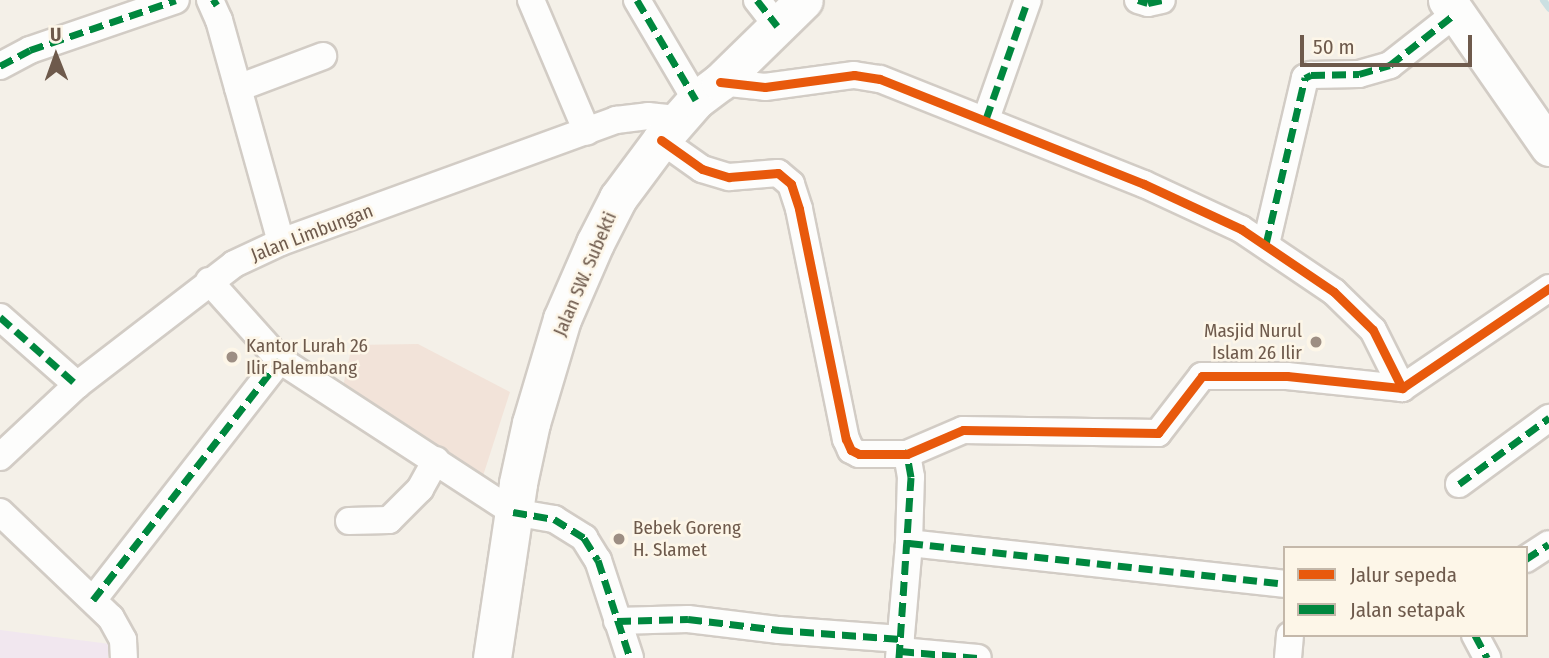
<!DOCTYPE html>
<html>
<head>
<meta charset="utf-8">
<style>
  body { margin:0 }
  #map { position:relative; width:1549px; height:658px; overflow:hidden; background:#f4f0e8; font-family:"Fira Sans Condensed",sans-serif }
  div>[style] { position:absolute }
  .commercial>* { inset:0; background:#f2e3d9 }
  .education>* { inset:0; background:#f1e7ef }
  .stream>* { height:7px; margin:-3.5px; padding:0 3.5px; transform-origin:3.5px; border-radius:3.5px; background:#cbe0e2 }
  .roads { filter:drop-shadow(2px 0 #d2ccc5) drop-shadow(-2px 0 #d2ccc5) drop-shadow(0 2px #d2ccc5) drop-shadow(0 -2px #d2ccc5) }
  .street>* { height:26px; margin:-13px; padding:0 13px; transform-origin:13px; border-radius:13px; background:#fdfdfc }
  .secondary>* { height:37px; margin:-18.5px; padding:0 18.5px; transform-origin:18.5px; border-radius:18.5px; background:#fdfdfc }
  .quiet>* { height:7px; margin-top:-3.5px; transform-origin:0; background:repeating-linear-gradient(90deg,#00873e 0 14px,transparent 0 21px) }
  .cycleway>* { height:9px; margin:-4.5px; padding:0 4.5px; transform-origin:4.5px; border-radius:4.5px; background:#e8590c }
  .dots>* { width:19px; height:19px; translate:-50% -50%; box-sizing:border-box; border:4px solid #fdf6e8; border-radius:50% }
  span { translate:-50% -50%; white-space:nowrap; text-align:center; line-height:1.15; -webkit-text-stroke:5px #fdf6e8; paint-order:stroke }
  .street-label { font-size:19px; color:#6e5a4c }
  .poi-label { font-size:19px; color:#6e5a4c }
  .right { translate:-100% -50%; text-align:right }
  .left { translate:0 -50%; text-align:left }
  .legend { position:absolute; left:1283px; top:546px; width:245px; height:91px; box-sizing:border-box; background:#fdf6e8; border:2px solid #c4b8aa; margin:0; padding:9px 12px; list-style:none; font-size:21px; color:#6e5a4c }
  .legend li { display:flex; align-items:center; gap:14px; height:35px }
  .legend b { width:35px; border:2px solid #c4b8aa }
  .north { position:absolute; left:21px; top:21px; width:70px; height:70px; -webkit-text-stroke:5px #fdf6e8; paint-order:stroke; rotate:359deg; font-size:19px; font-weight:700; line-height:28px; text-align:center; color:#6e5a4c }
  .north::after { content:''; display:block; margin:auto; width:24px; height:32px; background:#6e5a4c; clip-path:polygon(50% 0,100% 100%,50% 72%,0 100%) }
  .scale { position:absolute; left:1300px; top:35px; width:172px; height:32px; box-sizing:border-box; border:4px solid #6e5a4c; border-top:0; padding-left:9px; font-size:21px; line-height:24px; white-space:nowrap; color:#6e5a4c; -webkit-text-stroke:5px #fdf6e8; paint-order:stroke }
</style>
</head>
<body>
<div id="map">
  <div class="commercial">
    <div style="clip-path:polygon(418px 344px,510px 392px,482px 479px,342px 391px,352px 345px)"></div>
  </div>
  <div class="education">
    <div style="clip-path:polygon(0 630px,110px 644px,108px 658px,0 658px)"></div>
  </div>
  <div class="stream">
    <div style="left:1543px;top:0;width:10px;rotate:53deg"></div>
  </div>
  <div class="roads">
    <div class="street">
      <div style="left:210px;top:0;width:22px;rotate:66deg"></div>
      <div style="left:219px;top:20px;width:230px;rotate:74.4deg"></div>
      <div style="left:531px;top:0;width:143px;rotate:67deg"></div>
      <div style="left:637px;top:0;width:116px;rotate:59.5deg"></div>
      <div style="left:757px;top:0;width:33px;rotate:52deg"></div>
      <div style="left:1138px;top:0;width:10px;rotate:17deg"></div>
      <div style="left:1148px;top:3px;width:14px;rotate:-12deg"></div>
      <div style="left:0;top:66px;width:34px;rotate:-28deg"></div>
      <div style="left:30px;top:50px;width:154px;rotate:-18.9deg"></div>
      <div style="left:720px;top:82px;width:45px;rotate:6.3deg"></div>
      <div style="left:765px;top:87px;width:90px;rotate:-7.7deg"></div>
      <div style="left:854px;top:75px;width:26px;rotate:9deg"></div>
      <div style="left:880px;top:79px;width:284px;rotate:21.7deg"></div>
      <div style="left:1144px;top:184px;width:107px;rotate:24.9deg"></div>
      <div style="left:1241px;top:229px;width:112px;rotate:34.1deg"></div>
      <div style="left:1334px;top:292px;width:54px;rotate:44.3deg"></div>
      <div style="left:1373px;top:330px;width:65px;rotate:63.4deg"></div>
      <div style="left:238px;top:88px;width:91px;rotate:-20.6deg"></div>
      <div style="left:986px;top:119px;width:126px;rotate:-70.6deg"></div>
      <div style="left:661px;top:140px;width:50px;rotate:35.3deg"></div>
      <div style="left:702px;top:169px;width:28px;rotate:17deg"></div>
      <div style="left:729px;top:177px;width:49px;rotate:-4.7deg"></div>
      <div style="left:778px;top:173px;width:17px;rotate:40deg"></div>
      <div style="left:791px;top:184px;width:26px;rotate:72deg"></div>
      <div style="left:799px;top:209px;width:235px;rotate:78.5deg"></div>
      <div style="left:846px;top:439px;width:12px;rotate:66deg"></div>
      <div style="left:851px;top:450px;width:9px;rotate:27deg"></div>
      <div style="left:859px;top:454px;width:48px"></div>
      <div style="left:907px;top:454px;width:61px;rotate:-23.2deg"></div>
      <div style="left:963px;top:430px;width:195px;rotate:0.9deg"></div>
      <div style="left:1158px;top:433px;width:72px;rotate:-52.3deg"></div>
      <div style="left:1202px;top:376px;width:85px"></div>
      <div style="left:1287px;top:376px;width:116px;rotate:6deg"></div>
      <div style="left:1402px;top:388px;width:178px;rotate:-34.2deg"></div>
      <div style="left:1266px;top:244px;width:171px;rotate:-76.8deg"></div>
      <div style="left:1305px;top:78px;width:7px;rotate:-27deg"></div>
      <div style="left:1311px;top:75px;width:48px;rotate:-1.2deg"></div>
      <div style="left:1359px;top:74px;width:32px;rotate:-16deg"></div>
      <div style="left:1390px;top:65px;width:83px;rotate:-38.1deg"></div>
      <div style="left:209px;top:281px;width:106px;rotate:48.1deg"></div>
      <div style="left:280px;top:360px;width:278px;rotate:33.1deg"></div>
      <div style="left:513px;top:512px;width:42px;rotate:9.7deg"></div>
      <div style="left:554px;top:519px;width:36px;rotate:32deg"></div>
      <div style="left:584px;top:538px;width:26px;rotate:58deg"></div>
      <div style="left:598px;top:560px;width:103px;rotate:71.9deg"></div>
      <div style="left:0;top:317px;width:103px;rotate:41.4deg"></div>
      <div style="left:0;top:457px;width:105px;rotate:-43.1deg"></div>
      <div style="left:77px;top:385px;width:198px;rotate:-37.6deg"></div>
      <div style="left:234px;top:264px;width:52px;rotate:-25.1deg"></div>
      <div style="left:281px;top:242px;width:357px;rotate:-20deg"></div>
      <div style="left:616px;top:120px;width:32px;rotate:-7deg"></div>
      <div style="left:648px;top:116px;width:31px;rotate:6deg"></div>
      <div style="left:1459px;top:484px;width:112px;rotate:-36.3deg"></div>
      <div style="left:0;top:512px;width:153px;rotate:43.7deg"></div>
      <div style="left:111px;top:618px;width:25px;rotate:61deg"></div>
      <div style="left:123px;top:640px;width:18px;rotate:87deg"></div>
      <div style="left:349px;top:521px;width:40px;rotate:-1.4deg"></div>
      <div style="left:389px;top:520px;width:44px;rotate:-45deg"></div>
      <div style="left:420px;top:489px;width:33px;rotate:-61deg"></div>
      <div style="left:909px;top:543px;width:378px;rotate:6.2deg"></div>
      <div style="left:1526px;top:559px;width:27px;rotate:-33deg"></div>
      <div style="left:93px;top:600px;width:304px;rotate:-52.1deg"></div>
      <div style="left:617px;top:621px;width:71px;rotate:-1.6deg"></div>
      <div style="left:688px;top:619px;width:92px;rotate:6.9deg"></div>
      <div style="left:779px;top:630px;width:122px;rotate:4.2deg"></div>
      <div style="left:1475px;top:635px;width:26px;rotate:62deg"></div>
      <div style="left:900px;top:651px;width:78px;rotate:5.1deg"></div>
      <div style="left:899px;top:658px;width:115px;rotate:-85deg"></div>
      <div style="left:909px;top:543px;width:66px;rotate:-88.3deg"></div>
      <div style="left:911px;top:477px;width:23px;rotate:-100deg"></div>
      <div style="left:1288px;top:658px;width:23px;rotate:-85deg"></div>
    </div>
    <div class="secondary">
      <div style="left:1447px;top:0;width:179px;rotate:55.2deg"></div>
      <div style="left:492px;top:658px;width:177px;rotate:-81.5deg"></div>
      <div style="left:518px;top:483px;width:61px;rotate:-77.8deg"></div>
      <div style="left:531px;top:423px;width:109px;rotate:-73.4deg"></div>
      <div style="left:562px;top:319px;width:83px;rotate:-66.5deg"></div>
      <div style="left:595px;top:243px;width:51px;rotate:-62.9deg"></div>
      <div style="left:618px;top:198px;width:72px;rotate:-53.4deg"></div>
      <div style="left:661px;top:140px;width:53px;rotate:-48.8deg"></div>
      <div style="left:696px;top:100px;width:30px;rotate:-37deg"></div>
      <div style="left:720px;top:82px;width:117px;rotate:-44.3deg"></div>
    </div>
  </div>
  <div class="quiet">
    <div style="left:637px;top:0;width:116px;rotate:59.5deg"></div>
    <div style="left:757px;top:0;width:33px;rotate:52deg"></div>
    <div style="left:1138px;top:0;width:10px;rotate:17deg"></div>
    <div style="left:1148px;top:3px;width:14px;rotate:-12deg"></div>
    <div style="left:212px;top:4px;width:7px;rotate:-34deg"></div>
    <div style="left:0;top:66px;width:34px;rotate:-28deg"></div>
    <div style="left:30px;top:50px;width:154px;rotate:-18.9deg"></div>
    <div style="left:986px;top:119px;width:126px;rotate:-70.6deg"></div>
    <div style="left:1266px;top:244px;width:171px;rotate:-76.8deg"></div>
    <div style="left:1305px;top:78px;width:7px;rotate:-27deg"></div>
    <div style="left:1311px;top:75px;width:48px;rotate:-1.2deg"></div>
    <div style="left:1359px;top:74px;width:32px;rotate:-16deg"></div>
    <div style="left:1390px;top:65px;width:83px;rotate:-38.1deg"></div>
    <div style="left:0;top:317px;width:103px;rotate:41.4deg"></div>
    <div style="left:1459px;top:484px;width:112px;rotate:-36.3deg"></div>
    <div style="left:513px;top:512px;width:42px;rotate:9.7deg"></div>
    <div style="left:554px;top:519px;width:36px;rotate:32deg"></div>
    <div style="left:584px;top:538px;width:26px;rotate:58deg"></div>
    <div style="left:598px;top:560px;width:103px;rotate:71.9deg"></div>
    <div style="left:909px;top:543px;width:378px;rotate:6.2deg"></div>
    <div style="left:1526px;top:559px;width:27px;rotate:-33deg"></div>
    <div style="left:93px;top:600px;width:304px;rotate:-52.1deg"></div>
    <div style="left:617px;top:621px;width:71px;rotate:-1.6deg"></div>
    <div style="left:688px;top:619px;width:92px;rotate:6.9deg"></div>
    <div style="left:779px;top:630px;width:122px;rotate:4.2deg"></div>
    <div style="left:1475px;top:635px;width:26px;rotate:62deg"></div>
    <div style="left:900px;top:651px;width:78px;rotate:5.1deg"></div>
    <div style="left:899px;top:658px;width:181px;rotate:-86.2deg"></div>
    <div style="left:911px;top:477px;width:23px;rotate:-100deg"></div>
    <div style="left:907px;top:454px;width:4px;rotate:-146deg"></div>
  </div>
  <div class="cycleway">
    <div style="left:720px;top:82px;width:45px;rotate:6.3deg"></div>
    <div style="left:765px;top:87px;width:90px;rotate:-7.7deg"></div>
    <div style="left:854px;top:75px;width:26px;rotate:9deg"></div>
    <div style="left:880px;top:79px;width:284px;rotate:21.7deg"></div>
    <div style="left:1144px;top:184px;width:107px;rotate:24.9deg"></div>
    <div style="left:1241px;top:229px;width:112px;rotate:34.1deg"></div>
    <div style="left:1334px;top:292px;width:54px;rotate:44.3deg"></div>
    <div style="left:1373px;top:330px;width:65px;rotate:63.4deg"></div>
    <div style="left:661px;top:140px;width:50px;rotate:35.3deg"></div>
    <div style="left:702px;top:169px;width:28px;rotate:17deg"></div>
    <div style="left:729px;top:177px;width:49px;rotate:-4.7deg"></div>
    <div style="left:778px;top:173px;width:17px;rotate:40deg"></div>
    <div style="left:791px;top:184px;width:26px;rotate:72deg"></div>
    <div style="left:799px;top:209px;width:235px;rotate:78.5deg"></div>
    <div style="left:846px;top:439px;width:12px;rotate:66deg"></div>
    <div style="left:851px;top:450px;width:9px;rotate:27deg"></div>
    <div style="left:859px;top:454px;width:48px"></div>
    <div style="left:907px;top:454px;width:61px;rotate:-23.2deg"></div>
    <div style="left:963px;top:430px;width:195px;rotate:0.9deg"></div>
    <div style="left:1158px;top:433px;width:72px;rotate:-52.3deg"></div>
    <div style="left:1202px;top:376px;width:85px"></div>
    <div style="left:1287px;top:376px;width:116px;rotate:6deg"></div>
    <div style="left:1402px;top:388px;width:178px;rotate:-34.2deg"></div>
  </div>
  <div class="dots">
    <div style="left:1316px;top:342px;background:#9d8e83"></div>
    <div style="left:232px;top:357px;background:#9d8e83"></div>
    <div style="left:619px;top:539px;background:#9d8e83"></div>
  </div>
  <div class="street-label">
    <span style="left:312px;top:233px;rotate:-21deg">Jalan Limbungan</span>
    <span style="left:585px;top:274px;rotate:-67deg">Jalan SW. Subekti</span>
  </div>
  <div class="poi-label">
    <span class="right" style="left:1302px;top:342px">Masjid Nurul<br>Islam 26 Ilir</span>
    <span class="left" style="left:246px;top:357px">Kantor Lurah 26<br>Ilir Palembang</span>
    <span class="left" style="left:633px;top:539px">Bebek Goreng<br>H. Slamet</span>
  </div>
  <ul class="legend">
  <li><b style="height:9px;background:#e8590c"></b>Jalur sepeda</li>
  <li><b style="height:9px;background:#00873e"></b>Jalan setapak</li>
  </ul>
  <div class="north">U</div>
  <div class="scale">50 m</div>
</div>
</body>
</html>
